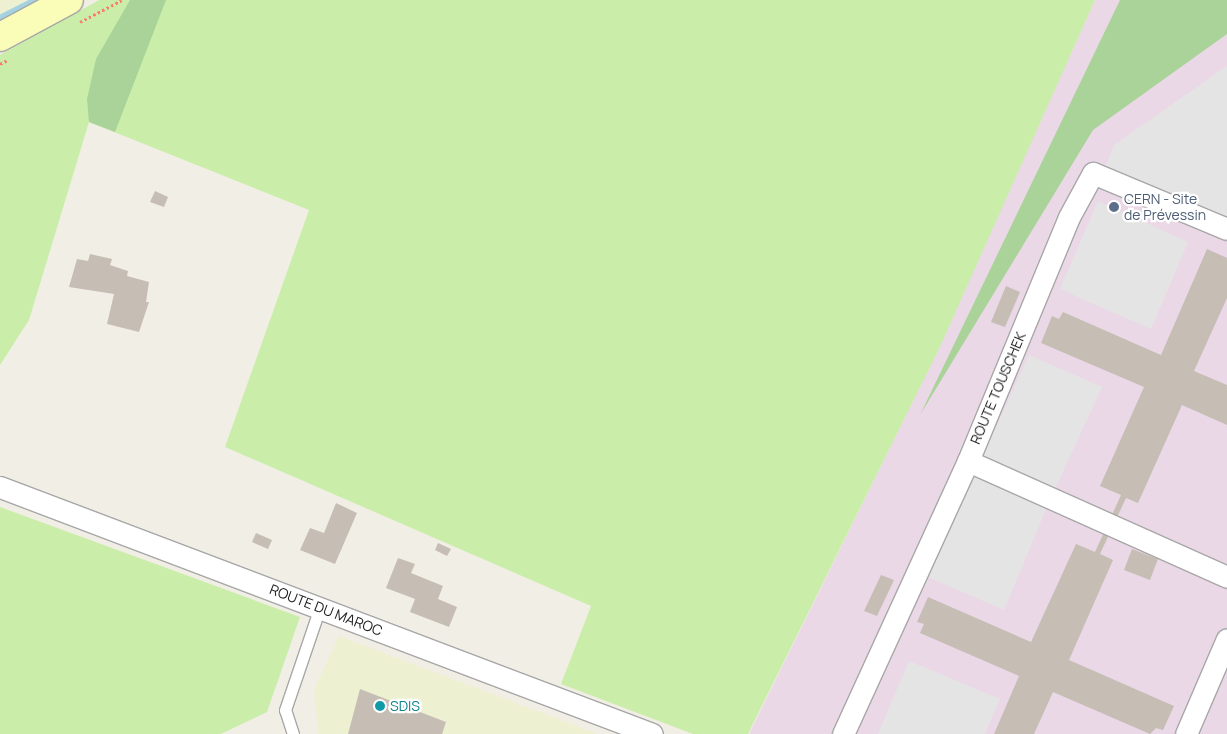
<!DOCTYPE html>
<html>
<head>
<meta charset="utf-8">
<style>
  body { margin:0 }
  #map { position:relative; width:1227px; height:734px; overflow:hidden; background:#f1eee6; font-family:Manrope,sans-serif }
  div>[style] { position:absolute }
  .industrial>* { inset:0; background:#ebd8e7 }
  .farmland>* { inset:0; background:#eef1d1 }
  .grass>* { inset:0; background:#caeea9 }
  .forest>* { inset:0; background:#a9d398 }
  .parking>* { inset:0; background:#e4e4e4 }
  .stream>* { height:5.5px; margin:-2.75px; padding:0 2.75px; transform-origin:2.75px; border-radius:2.75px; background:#a4d2e1 }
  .building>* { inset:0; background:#c6bdb5 }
  .path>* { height:3px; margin-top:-1.5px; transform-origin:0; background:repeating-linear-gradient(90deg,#ff7b69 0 2.5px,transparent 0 5px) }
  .roads { filter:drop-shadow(1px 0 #a7a7a7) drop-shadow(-1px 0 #a7a7a7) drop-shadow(0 1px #a7a7a7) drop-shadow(0 -1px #a7a7a7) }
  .service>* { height:11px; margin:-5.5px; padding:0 5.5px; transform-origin:5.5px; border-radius:5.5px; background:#fff }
  .minor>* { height:21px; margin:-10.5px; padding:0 10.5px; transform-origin:10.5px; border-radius:10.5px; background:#fff }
  .secondary>* { height:28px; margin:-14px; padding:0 14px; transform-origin:14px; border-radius:14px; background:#f9fdb8 }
  .dots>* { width:14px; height:14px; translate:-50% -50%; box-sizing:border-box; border:2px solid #fff; border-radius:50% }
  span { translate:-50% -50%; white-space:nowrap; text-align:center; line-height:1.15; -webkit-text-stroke:4.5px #fff; paint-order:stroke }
  .service-label { font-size:14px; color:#4e5e75 }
  .left { translate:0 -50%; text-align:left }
  .street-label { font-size:14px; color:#202020 }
  .culture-label { font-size:14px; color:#0d838f }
</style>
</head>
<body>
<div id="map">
  <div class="industrial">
    <div style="clip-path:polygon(1095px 0,1227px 0,1227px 734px,749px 734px,906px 415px)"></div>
  </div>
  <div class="farmland">
    <div style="clip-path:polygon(0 0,35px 0,0 18px)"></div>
    <div style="clip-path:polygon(339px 636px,598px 734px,318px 734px,314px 690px)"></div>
  </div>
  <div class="grass">
    <div style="clip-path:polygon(99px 0,1095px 0,939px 349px,748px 734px,693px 734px,561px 684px,591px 606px,225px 447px,309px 210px,89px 122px,29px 320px,0 365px,0 55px)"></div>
    <div style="clip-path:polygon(0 507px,300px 617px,267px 712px,221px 734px,0 734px)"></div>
  </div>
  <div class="forest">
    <div style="clip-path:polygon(130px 0,166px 0,115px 132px,89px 122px,87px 99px,96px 59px)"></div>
    <div style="clip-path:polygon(1120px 0,1227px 0,1227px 34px,1093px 130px,920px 415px)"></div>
  </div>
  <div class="parking">
    <div style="clip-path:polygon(1227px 66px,1227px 221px,1105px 168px,1114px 145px)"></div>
    <div style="clip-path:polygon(1098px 201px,1188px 242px,1151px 329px,1060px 289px)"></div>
    <div style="clip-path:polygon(1029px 355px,1102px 387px,1055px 489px,983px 456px)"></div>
    <div style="clip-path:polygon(975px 475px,1046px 509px,1004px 610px,928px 577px)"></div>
    <div style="clip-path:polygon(909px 661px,1000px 699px,985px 734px,878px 734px)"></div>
  </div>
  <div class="stream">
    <div style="left:0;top:18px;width:39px;rotate:-27deg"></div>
  </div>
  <div class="building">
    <div style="clip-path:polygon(155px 191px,168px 197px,164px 207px,150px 202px)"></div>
    <div style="clip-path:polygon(1207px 249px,1227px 258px,1227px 298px,1194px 371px,1227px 385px,1227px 425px,1182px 405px,1138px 503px,1126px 498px,1100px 554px,1113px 560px,1069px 660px,1174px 706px,1163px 730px,1156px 728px,1150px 734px,1053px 692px,1034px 734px,994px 734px,1019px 676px,920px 633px,924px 624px,917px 622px,928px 597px,1031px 642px,1076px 544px,1095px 552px,1121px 495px,1100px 486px,1144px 387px,1041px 343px,1052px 316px,1059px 319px,1063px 312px,1161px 355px)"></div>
    <div style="clip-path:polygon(90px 254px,112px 259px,110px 265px,128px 271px,127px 276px,149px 282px,146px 302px,149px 302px,139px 332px,107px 324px,114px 294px,69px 287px,77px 259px,88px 261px)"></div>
    <div style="clip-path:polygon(1006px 286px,1020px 292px,1005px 327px,991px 322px)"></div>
    <div style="clip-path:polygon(336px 503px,357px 513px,335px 564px,300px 550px,310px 528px,324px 533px)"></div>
    <div style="clip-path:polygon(256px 533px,272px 540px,268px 549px,252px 542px)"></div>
    <div style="clip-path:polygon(438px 543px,451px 549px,447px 556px,435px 550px)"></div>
    <div style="clip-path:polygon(1132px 549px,1158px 559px,1150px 580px,1124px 570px)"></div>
    <div style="clip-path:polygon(398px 558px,415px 564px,411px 573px,443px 586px,438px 599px,457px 607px,449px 627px,410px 612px,415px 599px,386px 588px)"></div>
    <div style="clip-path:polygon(881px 575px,894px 580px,877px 616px,864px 611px)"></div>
    <div style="clip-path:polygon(360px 689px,446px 722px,442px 734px,348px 734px)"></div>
  </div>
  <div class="path">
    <div style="left:80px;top:22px;width:47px;rotate:-27.6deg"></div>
    <div style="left:0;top:64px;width:9px;rotate:-27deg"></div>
  </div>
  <div class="roads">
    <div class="service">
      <div style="left:293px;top:734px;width:25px;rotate:-108deg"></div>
      <div style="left:285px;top:710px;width:109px;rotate:-71.2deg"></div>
    </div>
    <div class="minor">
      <div style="left:968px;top:461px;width:284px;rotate:24.1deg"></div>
      <div style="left:0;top:487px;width:697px;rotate:20.75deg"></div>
      <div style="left:843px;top:734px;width:300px;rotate:-65.4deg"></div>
      <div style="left:968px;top:461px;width:264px;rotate:-67.5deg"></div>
      <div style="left:1069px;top:217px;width:50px;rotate:-61.4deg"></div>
      <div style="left:1093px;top:173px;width:145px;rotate:22.7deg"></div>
      <div style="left:1186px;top:734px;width:103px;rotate:-66.7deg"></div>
    </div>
    <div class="secondary">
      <div style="left:0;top:37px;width:78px;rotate:-28.2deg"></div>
    </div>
  </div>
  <div class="dots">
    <div style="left:1114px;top:207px;background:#5c6f8a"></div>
    <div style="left:380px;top:706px;background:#0f9aa8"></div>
  </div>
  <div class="service-label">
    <span class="left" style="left:1124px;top:207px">CERN - Site<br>de Prévessin</span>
  </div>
  <div class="street-label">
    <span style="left:998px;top:388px;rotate:-67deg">ROUTE TOUSCHEK</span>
    <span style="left:326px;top:610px;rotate:21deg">ROUTE DU MAROC</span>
  </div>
  <div class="culture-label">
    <span class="left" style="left:390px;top:706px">SDIS</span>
  </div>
</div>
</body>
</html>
